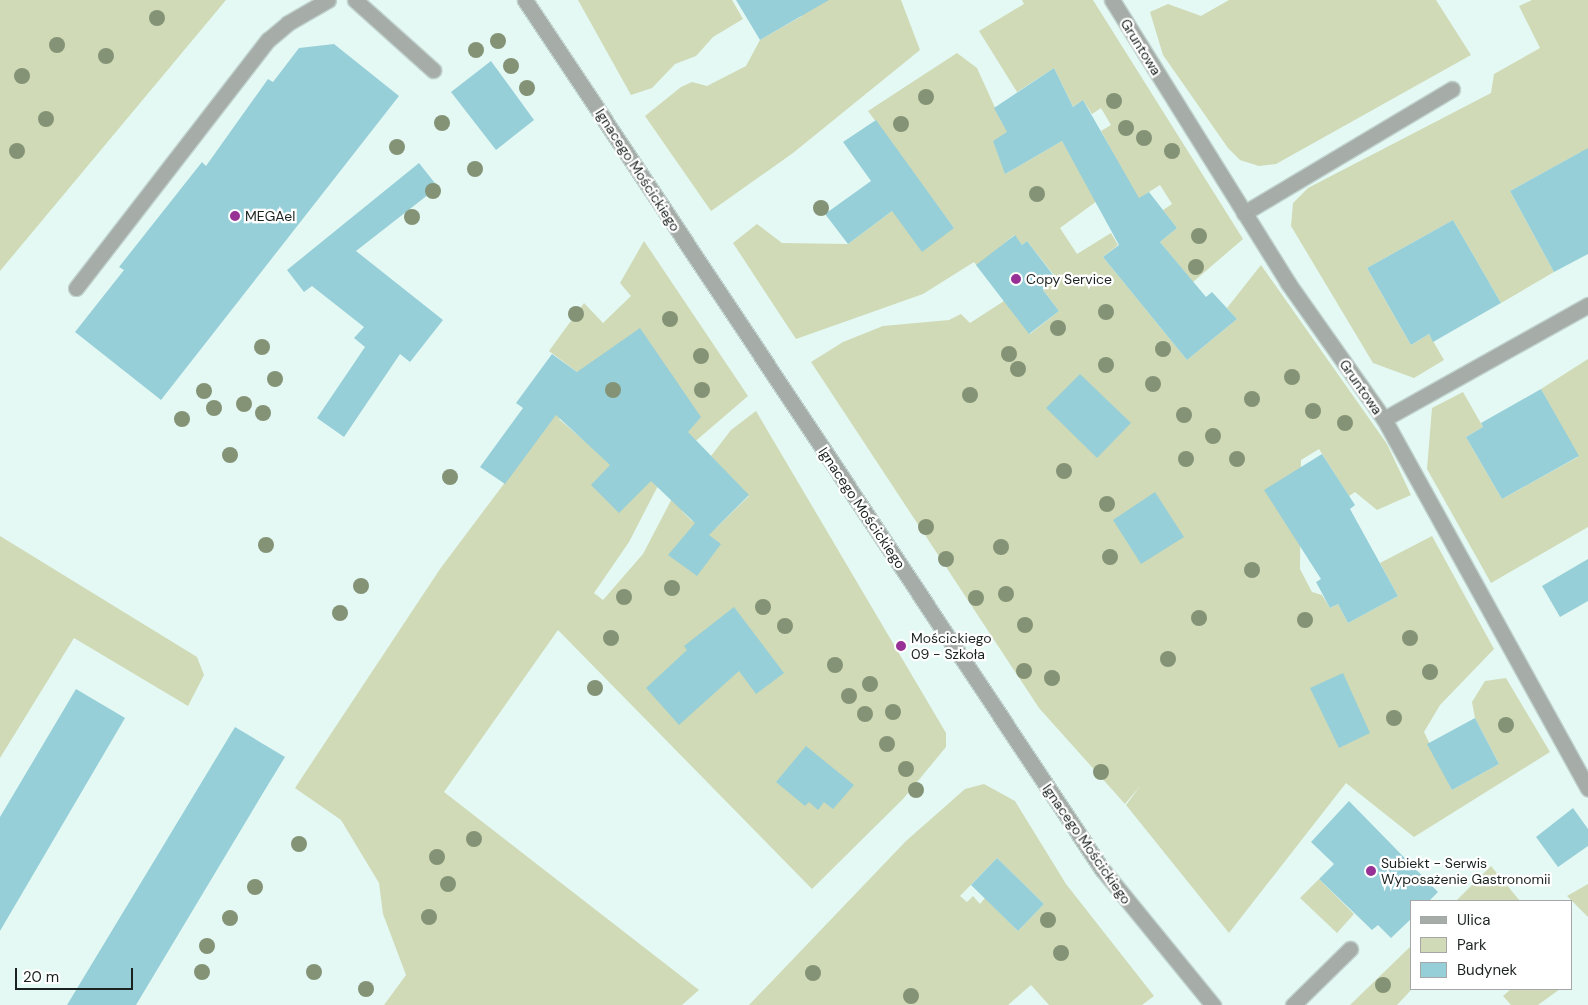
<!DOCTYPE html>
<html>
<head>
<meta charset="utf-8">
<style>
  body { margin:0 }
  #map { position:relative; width:1588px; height:1005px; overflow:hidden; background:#e4f9f4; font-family:"DM Sans",sans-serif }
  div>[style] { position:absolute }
  .green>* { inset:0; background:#d0dab6 }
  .building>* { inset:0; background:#97cfd9 }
  .roads { filter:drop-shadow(1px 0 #c0d2ce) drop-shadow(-1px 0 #c0d2ce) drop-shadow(0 1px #c0d2ce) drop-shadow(0 -1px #c0d2ce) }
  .minor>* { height:15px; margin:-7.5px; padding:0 7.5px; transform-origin:7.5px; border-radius:7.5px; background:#a6aca7 }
  .trees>* { width:16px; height:16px; margin:-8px; border-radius:50%; background:#849376 }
  .dots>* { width:14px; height:14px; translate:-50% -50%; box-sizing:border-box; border:2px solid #fff; border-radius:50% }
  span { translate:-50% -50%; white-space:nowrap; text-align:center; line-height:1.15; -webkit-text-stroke:4.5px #fff; paint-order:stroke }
  .street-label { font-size:14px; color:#1b2321 }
  .poi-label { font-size:14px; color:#1b2321 }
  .left { translate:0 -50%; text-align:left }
  .legend { position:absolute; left:1410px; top:900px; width:162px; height:90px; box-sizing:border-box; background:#fff; border:1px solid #a4a7a6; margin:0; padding:6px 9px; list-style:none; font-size:15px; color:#1b2321 }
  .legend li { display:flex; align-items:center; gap:10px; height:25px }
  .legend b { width:25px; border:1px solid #a4a7a6 }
  .scale { position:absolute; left:15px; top:968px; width:118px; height:22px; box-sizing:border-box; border:2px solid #1b2321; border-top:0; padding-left:6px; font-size:15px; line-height:18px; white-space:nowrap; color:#1b2321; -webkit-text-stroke:4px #fff; paint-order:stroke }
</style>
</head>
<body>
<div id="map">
  <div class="green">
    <div style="clip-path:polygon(0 0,226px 0,0 271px)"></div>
    <div style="clip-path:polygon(578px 0,732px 0,743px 19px,713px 37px,696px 56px,675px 64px,652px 88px,631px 95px)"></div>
    <div style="clip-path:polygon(793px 0,901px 0,920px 50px,793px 153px,711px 211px,645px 116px,681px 87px,692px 82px,707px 86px,746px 66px,760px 40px,802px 16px)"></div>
    <div style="clip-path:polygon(1022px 0,1093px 0,1243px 239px,1193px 282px,1160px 242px,1177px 228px,1163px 210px,1172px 204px,1160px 185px,1138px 199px,1101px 131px,1111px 125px,1101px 108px,1092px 114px,1083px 100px,1073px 107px,1054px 68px,1017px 92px,979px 31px,1024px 4px)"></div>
    <div style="clip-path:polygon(1229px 0,1436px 0,1471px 55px,1276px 164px,1259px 166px,1240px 160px,1228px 148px,1163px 55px,1150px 12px,1168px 4px,1201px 16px)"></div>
    <div style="clip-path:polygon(1532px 0,1588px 0,1588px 164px,1581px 152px,1510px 191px,1554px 272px,1501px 303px,1453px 220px,1367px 268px,1411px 345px,1429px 334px,1444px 360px,1414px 378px,1373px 363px,1291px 226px,1293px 203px,1308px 188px,1491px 93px,1494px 74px,1540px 48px,1519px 6px)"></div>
    <div style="clip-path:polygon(957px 53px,977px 68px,1002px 123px,1026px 110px,1005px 174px,1062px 141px,1097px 201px,1060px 228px,1077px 254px,1111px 233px,1118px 245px,1103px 257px,1187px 360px,1237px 319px,1227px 308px,1261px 265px,1387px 444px,1411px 495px,1377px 510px,1355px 492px,1349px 496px,1319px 449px,1301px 460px,1300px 569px,1312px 592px,1322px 595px,1330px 608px,1338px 604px,1348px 623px,1398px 596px,1380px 563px,1432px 536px,1494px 649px,1440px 705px,1424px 732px,1452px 790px,1499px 764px,1475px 718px,1472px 702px,1485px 681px,1506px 678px,1550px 752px,1414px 837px,1346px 783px,1229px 933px,1126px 805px,1141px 785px,1125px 804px,1039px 708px,811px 362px,843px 342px,883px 326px,949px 320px,961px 314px,970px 323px,1004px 301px,1030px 334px,1059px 311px,1043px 290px,1057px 279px,1027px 241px,1022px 245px,1014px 235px,1000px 247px,1004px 253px,981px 271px,974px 262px,923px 294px,796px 339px,733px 243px,757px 224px,782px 243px,848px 244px,892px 211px,954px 228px,868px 111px)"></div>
    <div style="clip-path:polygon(evenodd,644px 241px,748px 396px,684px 451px,663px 476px,629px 542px,594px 593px,603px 600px,643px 554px,677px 489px,690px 502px,682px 511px,692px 521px,700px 513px,716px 528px,749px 496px,711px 456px,731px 430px,756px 411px,946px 733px,946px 747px,903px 799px,812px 889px,558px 630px,444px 792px,699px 990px,682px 1005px,384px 1005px,406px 975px,383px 914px,379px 883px,341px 820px,295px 788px,440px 569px,584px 377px,549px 351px,584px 303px,603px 323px,631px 296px,620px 283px,644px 241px,584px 392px,589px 445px,559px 419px,584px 392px)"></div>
    <div style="clip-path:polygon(1588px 359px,1588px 527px,1491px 583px,1427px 469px,1432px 408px,1463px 392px,1483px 427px,1466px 437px,1502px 499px,1578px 457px,1541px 389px)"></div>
    <div style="clip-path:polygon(0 536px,197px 657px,204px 675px,188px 706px,74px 638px,0 758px)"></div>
    <div style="clip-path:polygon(evenodd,984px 784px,1015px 801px,1066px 884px,1154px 996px,1142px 1005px,1049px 1005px,1031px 985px,1008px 1005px,749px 1005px,906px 841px,965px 789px,984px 784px,997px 858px,1044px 904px,1018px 931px,985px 898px,980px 904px,973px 896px,967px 902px,960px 896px,997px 858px)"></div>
    <div style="clip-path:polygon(1491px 866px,1520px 901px,1456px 901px)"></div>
    <div style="clip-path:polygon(1319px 879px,1354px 914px,1337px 933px,1300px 898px)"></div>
    <div style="clip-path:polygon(1588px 884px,1588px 917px,1567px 896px)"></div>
    <div style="clip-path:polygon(1412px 945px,1412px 989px,1397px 1005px,1350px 1005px)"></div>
    <div style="clip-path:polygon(1511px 989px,1560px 989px,1538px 1005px,1511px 1005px,1503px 996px)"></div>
  </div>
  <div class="building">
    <div style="clip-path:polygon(736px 0,829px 0,760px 40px)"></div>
    <div style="clip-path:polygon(334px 44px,399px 96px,161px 400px,75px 332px,124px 270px,119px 267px,202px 162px,206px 166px,268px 79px,273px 82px,299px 48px)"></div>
    <div style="clip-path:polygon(491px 61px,534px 120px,496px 150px,451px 92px)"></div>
    <div style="clip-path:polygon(1054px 68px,1073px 107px,1083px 100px,1139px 198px,1149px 192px,1177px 228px,1160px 242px,1206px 297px,1212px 292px,1237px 319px,1187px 360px,1103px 257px,1119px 245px,1062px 141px,1005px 174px,993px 141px,1007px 132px,994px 108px)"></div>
    <div style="clip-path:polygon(876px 120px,954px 228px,922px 252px,892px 211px,848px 244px,825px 214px,871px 181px,843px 142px)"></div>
    <div style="clip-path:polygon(1588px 148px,1588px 254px,1554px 272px,1510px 191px)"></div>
    <div style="clip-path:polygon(419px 163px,438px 187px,356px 251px,443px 320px,410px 362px,400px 354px,344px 437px,317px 418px,365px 347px,354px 338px,364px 327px,312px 286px,304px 292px,287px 270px)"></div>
    <div style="clip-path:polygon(1453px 220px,1501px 303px,1433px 342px,1429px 334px,1411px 345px,1367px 268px)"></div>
    <div style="clip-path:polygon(1015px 235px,1022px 245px,1027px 241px,1057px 280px,1043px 290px,1059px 311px,1029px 334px,976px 265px)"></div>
    <div style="clip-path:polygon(640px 328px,701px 417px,688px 432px,749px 495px,709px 535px,721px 544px,697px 576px,668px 555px,695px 523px,651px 481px,619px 513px,591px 485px,610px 465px,556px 415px,505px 484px,480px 467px,523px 408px,516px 403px,552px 354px,577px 372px)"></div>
    <div style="clip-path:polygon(1080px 374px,1131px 423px,1097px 458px,1046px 408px)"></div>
    <div style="clip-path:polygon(1541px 389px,1579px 456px,1502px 499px,1466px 437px,1483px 427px,1481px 423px)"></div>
    <div style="clip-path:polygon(1322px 454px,1355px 505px,1350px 509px,1398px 596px,1348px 623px,1338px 604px,1330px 608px,1316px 582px,1321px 579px,1264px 490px)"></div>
    <div style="clip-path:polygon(1155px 492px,1184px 537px,1141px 564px,1113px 520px)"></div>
    <div style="clip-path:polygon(1588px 559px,1588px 601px,1560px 617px,1542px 586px)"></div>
    <div style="clip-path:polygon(734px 607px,784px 673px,756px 694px,739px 671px,679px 725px,646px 688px,687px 650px,684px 646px)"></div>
    <div style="clip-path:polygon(1343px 673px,1370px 733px,1339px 748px,1310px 688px)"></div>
    <div style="clip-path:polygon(76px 689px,125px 718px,0 931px,0 817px)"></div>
    <div style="clip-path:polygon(1475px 718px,1499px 764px,1452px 790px,1427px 744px)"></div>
    <div style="clip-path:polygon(235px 727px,285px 757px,263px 793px,136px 1005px,67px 1005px)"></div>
    <div style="clip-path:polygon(806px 746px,854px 785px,833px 809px,824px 802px,818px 810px,809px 802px,805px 806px,776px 782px)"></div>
    <div style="clip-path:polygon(1349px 801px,1438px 892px,1429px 901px,1412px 901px,1412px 918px,1391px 938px,1378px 925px,1372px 930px,1319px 879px,1334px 864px,1311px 842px)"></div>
    <div style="clip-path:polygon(1573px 808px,1588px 829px,1588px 846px,1558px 867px,1536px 837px)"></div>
    <div style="clip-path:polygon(997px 858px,1044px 904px,1018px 931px,971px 885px)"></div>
  </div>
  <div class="roads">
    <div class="minor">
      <div style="left:355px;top:0;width:105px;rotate:41.9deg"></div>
      <div style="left:525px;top:0;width:1043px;rotate:56.42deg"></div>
      <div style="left:1102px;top:869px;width:176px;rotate:50.8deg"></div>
      <div style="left:1112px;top:0;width:333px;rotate:58.1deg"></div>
      <div style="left:1288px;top:283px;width:166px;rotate:54.8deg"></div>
      <div style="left:1384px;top:419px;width:422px;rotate:61.1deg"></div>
      <div style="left:1244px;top:213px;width:242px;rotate:-30.8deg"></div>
      <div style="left:76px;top:288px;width:314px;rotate:-52.3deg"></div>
      <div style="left:268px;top:40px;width:26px;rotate:-40deg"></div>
      <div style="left:288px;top:23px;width:46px;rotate:-29.9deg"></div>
      <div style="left:1384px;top:419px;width:234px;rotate:-29.2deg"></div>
      <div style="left:1293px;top:1005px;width:80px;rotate:-44.5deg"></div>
    </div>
  </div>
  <div class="trees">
    <div style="left:157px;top:18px"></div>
    <div style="left:498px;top:41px"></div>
    <div style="left:57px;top:45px"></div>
    <div style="left:476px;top:50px"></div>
    <div style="left:106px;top:56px"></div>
    <div style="left:511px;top:66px"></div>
    <div style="left:22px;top:76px"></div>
    <div style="left:527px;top:88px"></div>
    <div style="left:926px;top:97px"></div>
    <div style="left:1114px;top:101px"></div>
    <div style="left:46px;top:119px"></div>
    <div style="left:442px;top:123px"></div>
    <div style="left:901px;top:124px"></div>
    <div style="left:1126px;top:128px"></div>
    <div style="left:1144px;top:138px"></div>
    <div style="left:397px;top:147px"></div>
    <div style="left:17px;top:151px"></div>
    <div style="left:1172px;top:151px"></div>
    <div style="left:475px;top:169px"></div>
    <div style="left:433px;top:191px"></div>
    <div style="left:1037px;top:194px"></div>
    <div style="left:821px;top:208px"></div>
    <div style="left:412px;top:217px"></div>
    <div style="left:1199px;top:236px"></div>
    <div style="left:1196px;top:267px"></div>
    <div style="left:1106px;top:312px"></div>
    <div style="left:576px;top:314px"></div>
    <div style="left:670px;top:319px"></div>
    <div style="left:1058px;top:328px"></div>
    <div style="left:262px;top:347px"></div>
    <div style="left:1163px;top:349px"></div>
    <div style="left:1009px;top:354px"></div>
    <div style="left:701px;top:356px"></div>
    <div style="left:1106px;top:365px"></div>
    <div style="left:1018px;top:369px"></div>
    <div style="left:1292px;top:377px"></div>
    <div style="left:275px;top:379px"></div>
    <div style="left:1153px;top:384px"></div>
    <div style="left:613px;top:390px"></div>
    <div style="left:702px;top:390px"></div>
    <div style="left:204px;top:391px"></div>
    <div style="left:970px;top:395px"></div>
    <div style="left:1252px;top:399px"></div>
    <div style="left:244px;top:404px"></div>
    <div style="left:214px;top:408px"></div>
    <div style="left:1313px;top:411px"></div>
    <div style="left:263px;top:413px"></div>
    <div style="left:1184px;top:415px"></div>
    <div style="left:182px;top:419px"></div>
    <div style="left:1345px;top:423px"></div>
    <div style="left:1213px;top:436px"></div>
    <div style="left:230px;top:455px"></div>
    <div style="left:1186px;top:459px"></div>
    <div style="left:1237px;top:459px"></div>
    <div style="left:1064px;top:471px"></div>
    <div style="left:450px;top:477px"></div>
    <div style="left:1107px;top:504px"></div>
    <div style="left:926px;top:527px"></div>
    <div style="left:266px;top:545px"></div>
    <div style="left:1001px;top:547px"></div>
    <div style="left:1110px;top:557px"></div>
    <div style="left:946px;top:559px"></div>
    <div style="left:1252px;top:570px"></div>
    <div style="left:361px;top:586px"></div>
    <div style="left:672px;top:588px"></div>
    <div style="left:1006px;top:594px"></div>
    <div style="left:624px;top:597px"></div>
    <div style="left:976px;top:598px"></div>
    <div style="left:763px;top:607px"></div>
    <div style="left:340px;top:613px"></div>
    <div style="left:1199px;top:618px"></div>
    <div style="left:1305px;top:620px"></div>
    <div style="left:1025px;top:625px"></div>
    <div style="left:785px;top:626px"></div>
    <div style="left:611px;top:638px"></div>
    <div style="left:1410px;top:638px"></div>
    <div style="left:1168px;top:659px"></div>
    <div style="left:835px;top:665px"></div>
    <div style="left:1024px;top:671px"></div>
    <div style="left:1430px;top:672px"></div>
    <div style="left:1052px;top:678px"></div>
    <div style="left:870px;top:684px"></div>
    <div style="left:595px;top:688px"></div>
    <div style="left:849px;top:696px"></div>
    <div style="left:893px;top:712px"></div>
    <div style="left:865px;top:714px"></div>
    <div style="left:1394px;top:718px"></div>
    <div style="left:1506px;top:725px"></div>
    <div style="left:887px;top:744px"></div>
    <div style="left:906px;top:769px"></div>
    <div style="left:1101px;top:772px"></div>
    <div style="left:916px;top:790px"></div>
    <div style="left:474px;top:839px"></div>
    <div style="left:299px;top:844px"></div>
    <div style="left:437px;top:857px"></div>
    <div style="left:448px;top:884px"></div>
    <div style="left:255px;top:887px"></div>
    <div style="left:429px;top:917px"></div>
    <div style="left:230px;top:918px"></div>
    <div style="left:1048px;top:920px"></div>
    <div style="left:207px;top:946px"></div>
    <div style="left:1061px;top:953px"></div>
    <div style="left:202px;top:972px"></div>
    <div style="left:314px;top:972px"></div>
    <div style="left:813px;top:973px"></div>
    <div style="left:1383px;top:985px"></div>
    <div style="left:366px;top:989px"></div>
    <div style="left:911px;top:996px"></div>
  </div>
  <div class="dots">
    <div style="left:235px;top:216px;background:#983195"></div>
    <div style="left:1016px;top:279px;background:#983195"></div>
    <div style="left:901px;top:646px;background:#983195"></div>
    <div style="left:1371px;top:871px;background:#983195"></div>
  </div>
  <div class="street-label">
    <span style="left:1141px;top:47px;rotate:58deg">Gruntowa</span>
    <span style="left:638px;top:170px;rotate:57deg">Ignacego Mościckiego</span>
    <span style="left:1361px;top:387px;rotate:55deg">Gruntowa</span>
    <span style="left:862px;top:508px;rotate:56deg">Ignacego Mościckiego</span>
    <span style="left:1087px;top:844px;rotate:55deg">Ignacego Mościckiego</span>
  </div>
  <div class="poi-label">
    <span class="left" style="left:245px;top:216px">MEGAel</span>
    <span class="left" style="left:1026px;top:279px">Copy Service</span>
    <span class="left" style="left:911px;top:646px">Mościckiego<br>09 - Szkoła</span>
    <span class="left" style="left:1381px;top:871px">Subiekt - Serwis<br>Wyposażenie Gastronomii</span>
  </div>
  <ul class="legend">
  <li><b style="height:6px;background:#a6aca7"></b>Ulica</li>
  <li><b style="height:14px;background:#d0dab6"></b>Park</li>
  <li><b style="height:14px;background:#97cfd9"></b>Budynek</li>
  </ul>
  <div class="scale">20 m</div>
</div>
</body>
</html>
